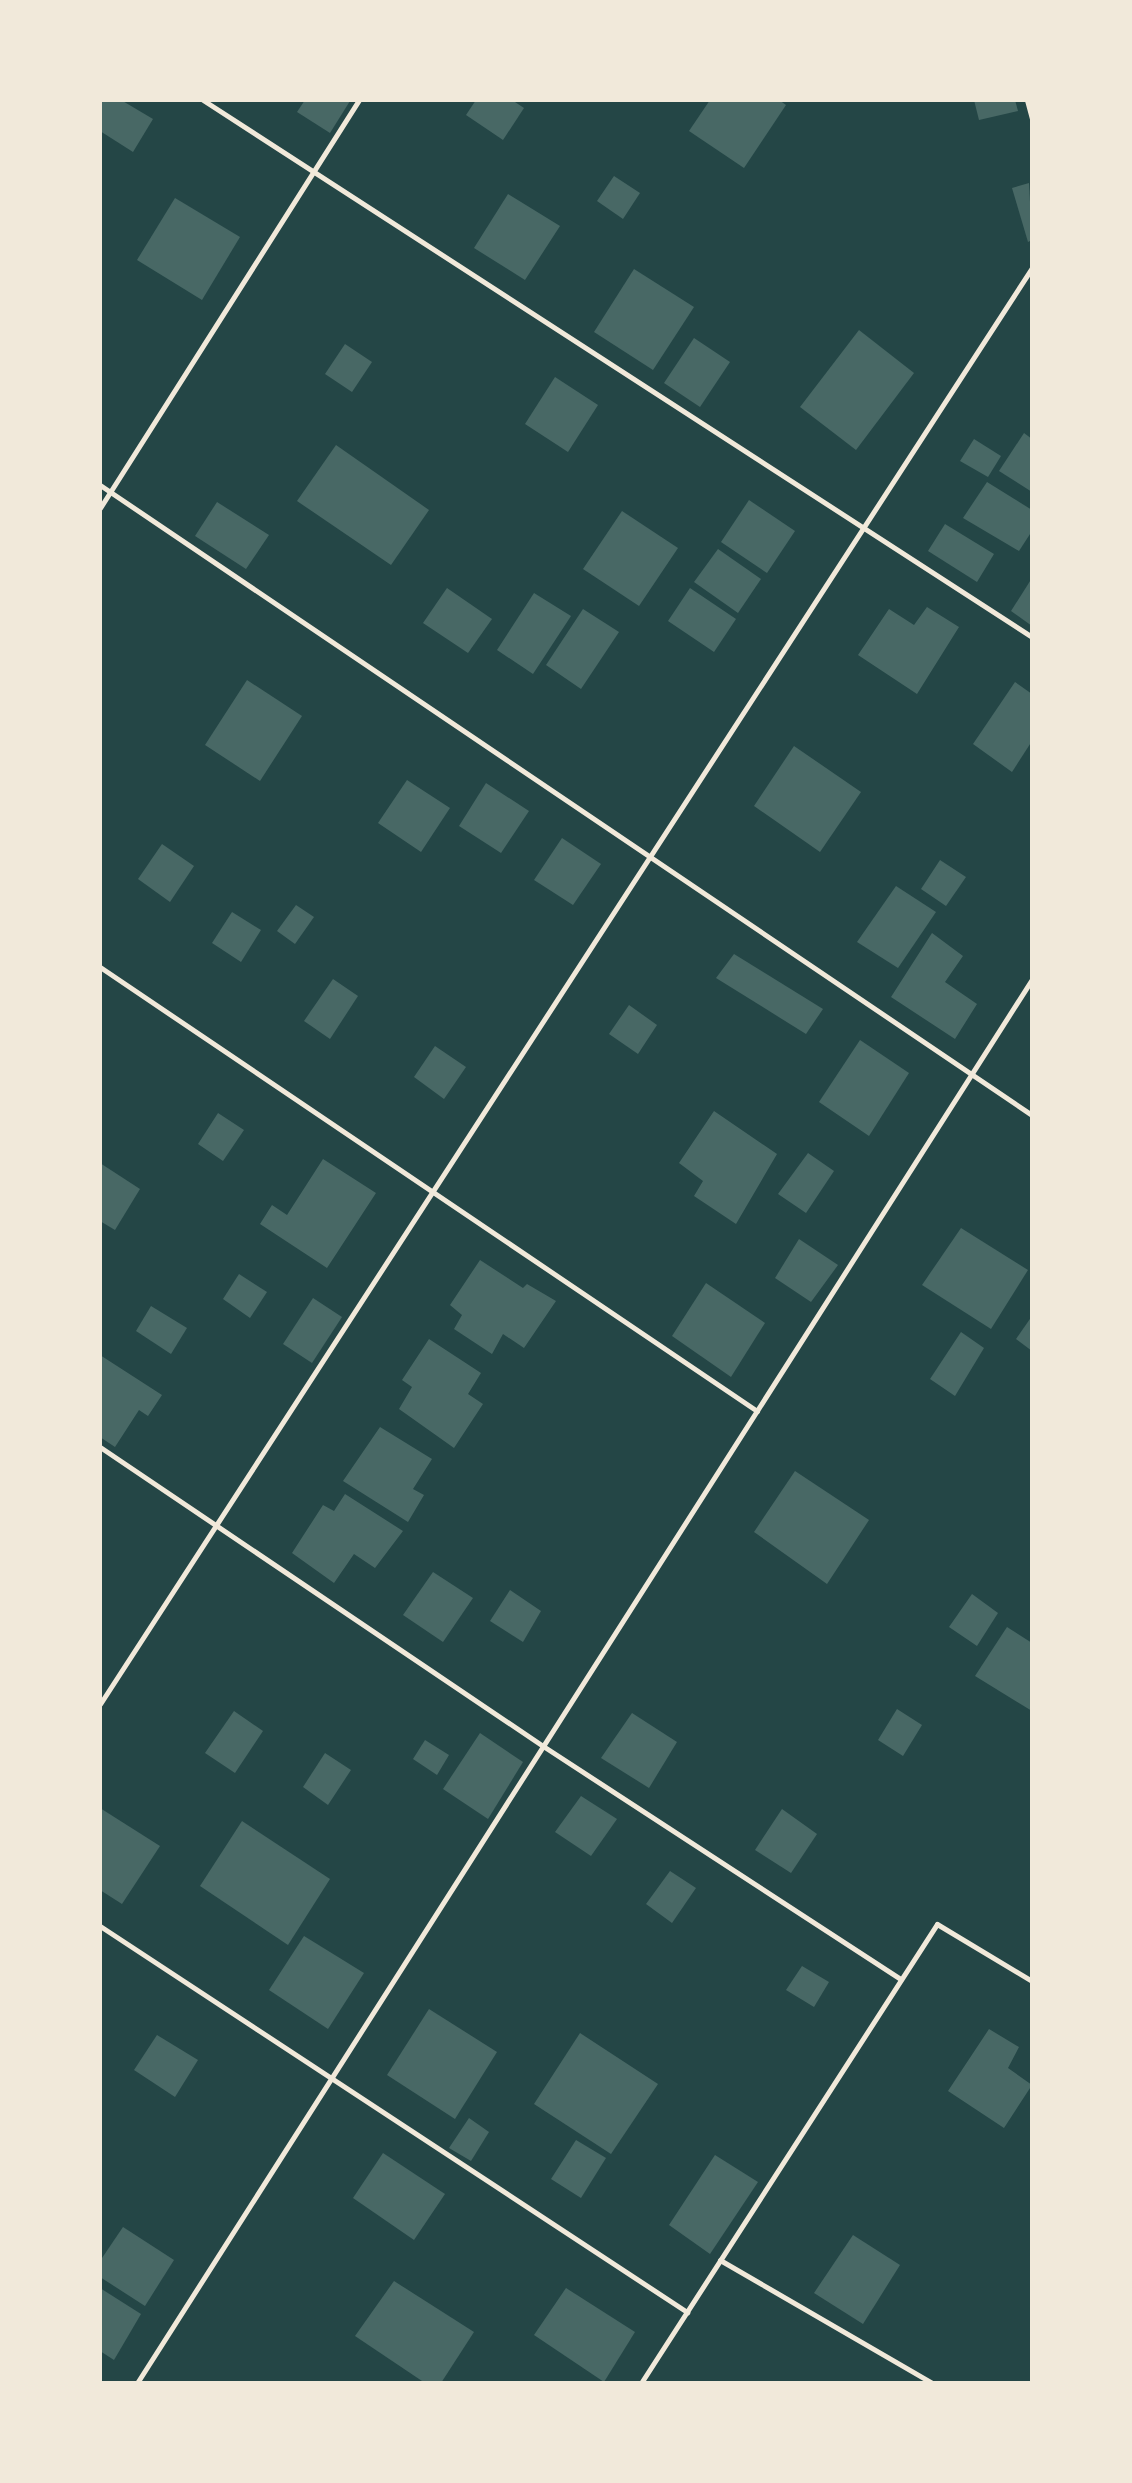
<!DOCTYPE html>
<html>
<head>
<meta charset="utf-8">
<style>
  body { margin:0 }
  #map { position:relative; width:1132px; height:2483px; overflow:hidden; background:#0f3d3e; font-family:"DM Sans",sans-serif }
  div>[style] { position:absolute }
  .green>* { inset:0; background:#244646 }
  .building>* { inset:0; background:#486865 }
  .service>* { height:5px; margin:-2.5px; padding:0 2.5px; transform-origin:2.5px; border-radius:2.5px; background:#f1e9da }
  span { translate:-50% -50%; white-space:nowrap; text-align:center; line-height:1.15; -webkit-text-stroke:5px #f1e9da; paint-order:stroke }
  .frame { position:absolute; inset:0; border:102px solid #f1e9da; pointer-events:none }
</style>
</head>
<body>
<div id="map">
  <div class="green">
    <div style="clip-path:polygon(100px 100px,1032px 100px,1032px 2383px,100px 2383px)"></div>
  </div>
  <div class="building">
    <div style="clip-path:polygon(100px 100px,121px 100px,153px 119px,133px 152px,100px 131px)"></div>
    <div style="clip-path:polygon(305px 100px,348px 100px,350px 101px,330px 133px,297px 112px)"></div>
    <div style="clip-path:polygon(476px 100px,512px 100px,524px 108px,503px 140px,466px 115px)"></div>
    <div style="clip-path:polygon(710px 100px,779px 100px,786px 105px,744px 168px,689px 131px)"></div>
    <div style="clip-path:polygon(974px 100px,1015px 100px,1018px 111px,979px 120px)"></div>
    <div style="clip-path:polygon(614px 176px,640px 193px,623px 219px,597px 201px)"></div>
    <div style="clip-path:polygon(1029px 183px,1032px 240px,1028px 242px,1012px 188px)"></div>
    <div style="clip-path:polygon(508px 194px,560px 226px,525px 280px,474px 248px)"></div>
    <div style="clip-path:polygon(175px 198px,240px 237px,202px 300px,137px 260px)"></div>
    <div style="clip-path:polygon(634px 269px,694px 307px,653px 370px,594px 332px)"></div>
    <div style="clip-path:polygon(859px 330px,914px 373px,856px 450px,800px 407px)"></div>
    <div style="clip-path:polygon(694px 338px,730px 362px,700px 407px,664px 383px)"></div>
    <div style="clip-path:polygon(345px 344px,372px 362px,352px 392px,325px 374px)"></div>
    <div style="clip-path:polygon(555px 377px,598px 405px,568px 452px,525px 424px)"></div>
    <div style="clip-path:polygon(1024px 433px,1032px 439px,1032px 492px,999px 471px)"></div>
    <div style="clip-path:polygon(974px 439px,1001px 456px,988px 477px,960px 461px)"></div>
    <div style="clip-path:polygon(336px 445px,429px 510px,391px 565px,297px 501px)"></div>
    <div style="clip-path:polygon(987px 482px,1032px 510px,1032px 531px,1019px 551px,963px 518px)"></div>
    <div style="clip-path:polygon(749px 500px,795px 531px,767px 573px,721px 542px)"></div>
    <div style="clip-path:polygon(217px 502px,269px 535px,246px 569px,195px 536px)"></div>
    <div style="clip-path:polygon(622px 511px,678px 548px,639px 606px,583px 569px)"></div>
    <div style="clip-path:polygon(945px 524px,994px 554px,977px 582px,928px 551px)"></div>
    <div style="clip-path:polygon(718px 549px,761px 579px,738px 613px,694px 582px)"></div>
    <div style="clip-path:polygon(1032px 578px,1032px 626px,1011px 611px)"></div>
    <div style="clip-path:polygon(447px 588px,492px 619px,468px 653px,423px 623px)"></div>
    <div style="clip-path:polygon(690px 588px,736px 619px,714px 652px,668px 621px)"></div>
    <div style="clip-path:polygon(534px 593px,571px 616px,533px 674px,497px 650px)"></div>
    <div style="clip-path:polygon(927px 607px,959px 627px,917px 694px,858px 655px,889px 609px,914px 625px)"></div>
    <div style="clip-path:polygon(583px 609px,619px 632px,581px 689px,546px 665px)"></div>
    <div style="clip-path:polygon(247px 680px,302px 716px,260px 781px,205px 745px)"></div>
    <div style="clip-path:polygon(1015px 682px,1032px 694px,1032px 741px,1012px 772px,973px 744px)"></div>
    <div style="clip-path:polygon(794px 746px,861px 792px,820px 852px,754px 806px)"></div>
    <div style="clip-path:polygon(407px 780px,450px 808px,421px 852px,378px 823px)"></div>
    <div style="clip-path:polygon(486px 783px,529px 811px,501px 853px,459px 826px)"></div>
    <div style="clip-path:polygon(562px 838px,601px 864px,573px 905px,534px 880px)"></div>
    <div style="clip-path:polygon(162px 844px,194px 866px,170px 902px,138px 879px)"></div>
    <div style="clip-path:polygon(940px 860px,966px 877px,946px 906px,921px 889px)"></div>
    <div style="clip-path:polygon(896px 886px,936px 912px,898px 968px,857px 942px)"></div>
    <div style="clip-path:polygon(296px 905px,314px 917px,295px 944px,277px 931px)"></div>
    <div style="clip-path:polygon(232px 912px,261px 930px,241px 962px,212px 943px)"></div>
    <div style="clip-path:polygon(932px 933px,963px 956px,945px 982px,977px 1004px,955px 1039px,891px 997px)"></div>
    <div style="clip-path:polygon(734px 954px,823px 1009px,806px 1034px,716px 978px)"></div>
    <div style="clip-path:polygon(333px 979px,358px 996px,330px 1039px,304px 1021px)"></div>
    <div style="clip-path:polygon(629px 1005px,657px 1025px,638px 1054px,609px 1034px)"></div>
    <div style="clip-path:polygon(860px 1040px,909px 1073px,869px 1136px,819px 1102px)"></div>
    <div style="clip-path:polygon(435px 1046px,466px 1067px,444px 1099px,414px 1077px)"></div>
    <div style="clip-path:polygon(714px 1111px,777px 1154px,736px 1224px,694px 1196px,703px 1181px,679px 1163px)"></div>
    <div style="clip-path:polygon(218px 1113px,244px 1130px,223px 1161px,198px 1144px)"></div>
    <div style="clip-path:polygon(808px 1153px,834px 1171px,806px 1213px,778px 1194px)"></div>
    <div style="clip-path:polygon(323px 1159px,376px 1193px,327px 1268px,260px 1224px,272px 1205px,287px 1215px)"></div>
    <div style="clip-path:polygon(100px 1163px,140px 1189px,115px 1230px,100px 1221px)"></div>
    <div style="clip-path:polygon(961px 1228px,1028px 1270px,991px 1329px,922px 1285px)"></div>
    <div style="clip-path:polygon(799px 1239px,838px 1265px,811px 1302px,775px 1278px)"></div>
    <div style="clip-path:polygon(480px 1260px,523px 1288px,527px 1284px,556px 1301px,524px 1348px,503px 1334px,492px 1354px,454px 1329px,462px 1315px,450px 1305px)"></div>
    <div style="clip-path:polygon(239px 1274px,267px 1292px,250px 1318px,223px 1299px)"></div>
    <div style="clip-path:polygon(706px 1283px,765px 1323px,731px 1377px,672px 1336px)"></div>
    <div style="clip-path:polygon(313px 1298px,342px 1317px,312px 1363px,283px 1344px)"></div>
    <div style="clip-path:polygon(151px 1306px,187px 1328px,171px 1354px,136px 1331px)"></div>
    <div style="clip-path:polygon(1032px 1316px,1032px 1351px,1016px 1339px)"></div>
    <div style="clip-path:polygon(961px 1332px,984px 1348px,955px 1396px,930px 1379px)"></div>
    <div style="clip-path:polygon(429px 1339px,481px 1373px,468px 1394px,483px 1404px,454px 1448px,399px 1409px,412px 1387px,402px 1380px)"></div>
    <div style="clip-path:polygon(100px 1355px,162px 1395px,148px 1416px,139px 1410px,115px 1447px,100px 1437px)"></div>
    <div style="clip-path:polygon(380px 1427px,432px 1459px,413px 1489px,424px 1495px,408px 1522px,343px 1481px)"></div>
    <div style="clip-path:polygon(795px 1471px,869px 1520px,827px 1584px,754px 1532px)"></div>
    <div style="clip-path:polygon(345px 1494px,403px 1531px,375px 1568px,354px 1554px,334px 1583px,292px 1553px,323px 1505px,334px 1511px)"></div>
    <div style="clip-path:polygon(433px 1572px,473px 1598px,443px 1642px,403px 1615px)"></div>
    <div style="clip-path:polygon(510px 1590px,541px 1611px,523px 1642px,490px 1621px)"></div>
    <div style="clip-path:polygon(972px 1594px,998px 1613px,977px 1646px,949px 1627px)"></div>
    <div style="clip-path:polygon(1007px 1627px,1032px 1643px,1032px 1711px,975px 1676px)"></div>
    <div style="clip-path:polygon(897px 1709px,922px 1725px,903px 1756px,878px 1740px)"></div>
    <div style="clip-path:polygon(234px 1711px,263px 1731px,235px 1773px,205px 1753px)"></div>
    <div style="clip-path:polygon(632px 1713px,677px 1742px,649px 1788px,601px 1758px)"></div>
    <div style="clip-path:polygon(480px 1733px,523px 1762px,488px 1819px,443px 1789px)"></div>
    <div style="clip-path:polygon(425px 1740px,449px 1755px,437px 1775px,413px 1759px)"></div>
    <div style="clip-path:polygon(325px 1753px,351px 1770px,328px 1805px,303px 1787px)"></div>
    <div style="clip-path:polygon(581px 1796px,617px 1819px,591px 1856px,555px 1832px)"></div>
    <div style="clip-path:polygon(100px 1808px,160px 1846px,122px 1904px,100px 1890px)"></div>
    <div style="clip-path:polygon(782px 1809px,817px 1834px,791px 1873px,755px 1850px)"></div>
    <div style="clip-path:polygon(242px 1821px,330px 1879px,288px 1945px,200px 1886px)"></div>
    <div style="clip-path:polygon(670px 1871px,696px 1888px,672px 1923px,646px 1904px)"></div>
    <div style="clip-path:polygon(304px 1936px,364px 1973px,328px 2029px,269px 1990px)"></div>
    <div style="clip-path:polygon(802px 1966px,829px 1982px,814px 2007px,786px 1990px)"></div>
    <div style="clip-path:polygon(429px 2009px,497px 2052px,455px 2119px,387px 2075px)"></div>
    <div style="clip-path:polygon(989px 2029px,1019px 2047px,1008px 2068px,1032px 2085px,1004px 2128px,948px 2091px)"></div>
    <div style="clip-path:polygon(580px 2033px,658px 2084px,611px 2154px,534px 2104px)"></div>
    <div style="clip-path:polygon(157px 2035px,198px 2060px,175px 2097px,134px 2070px)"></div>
    <div style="clip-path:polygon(469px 2118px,489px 2132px,471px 2161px,449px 2148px)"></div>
    <div style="clip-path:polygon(576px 2140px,606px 2158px,581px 2198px,551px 2179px)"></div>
    <div style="clip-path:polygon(383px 2153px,445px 2194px,414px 2240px,353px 2198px)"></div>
    <div style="clip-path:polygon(715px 2155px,758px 2182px,710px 2254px,669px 2225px)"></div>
    <div style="clip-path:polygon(123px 2227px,174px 2260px,145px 2306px,100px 2277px,100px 2261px)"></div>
    <div style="clip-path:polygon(853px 2235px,900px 2265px,863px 2324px,814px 2293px)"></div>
    <div style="clip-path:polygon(394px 2281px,474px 2332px,441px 2383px,425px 2383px,355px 2336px)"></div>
    <div style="clip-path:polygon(100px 2288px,141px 2314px,114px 2360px,100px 2351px)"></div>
    <div style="clip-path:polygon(566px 2288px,635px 2332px,604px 2382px,534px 2335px)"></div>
  </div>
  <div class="service">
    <div style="left:203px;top:100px;width:988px;rotate:32.93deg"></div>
    <div style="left:1027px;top:100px;width:20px;rotate:75deg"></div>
    <div style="left:100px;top:485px;width:1125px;rotate:34.06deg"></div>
    <div style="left:100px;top:508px;width:483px;rotate:-57.6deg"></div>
    <div style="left:100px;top:967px;width:793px;rotate:34.05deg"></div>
    <div style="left:100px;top:1447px;width:534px;rotate:34.02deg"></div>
    <div style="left:543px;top:1746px;width:427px;rotate:33.1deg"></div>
    <div style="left:100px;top:1704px;width:1712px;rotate:-57.02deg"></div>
    <div style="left:100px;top:1926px;width:703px;rotate:33.33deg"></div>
    <div style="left:720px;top:2260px;width:245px;rotate:30.1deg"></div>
    <div style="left:137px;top:2383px;width:1665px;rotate:-57.48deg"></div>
    <div style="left:641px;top:2383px;width:546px;rotate:-57.18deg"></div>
    <div style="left:937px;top:1924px;width:111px;rotate:31deg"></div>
  </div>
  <div class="frame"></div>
</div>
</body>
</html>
